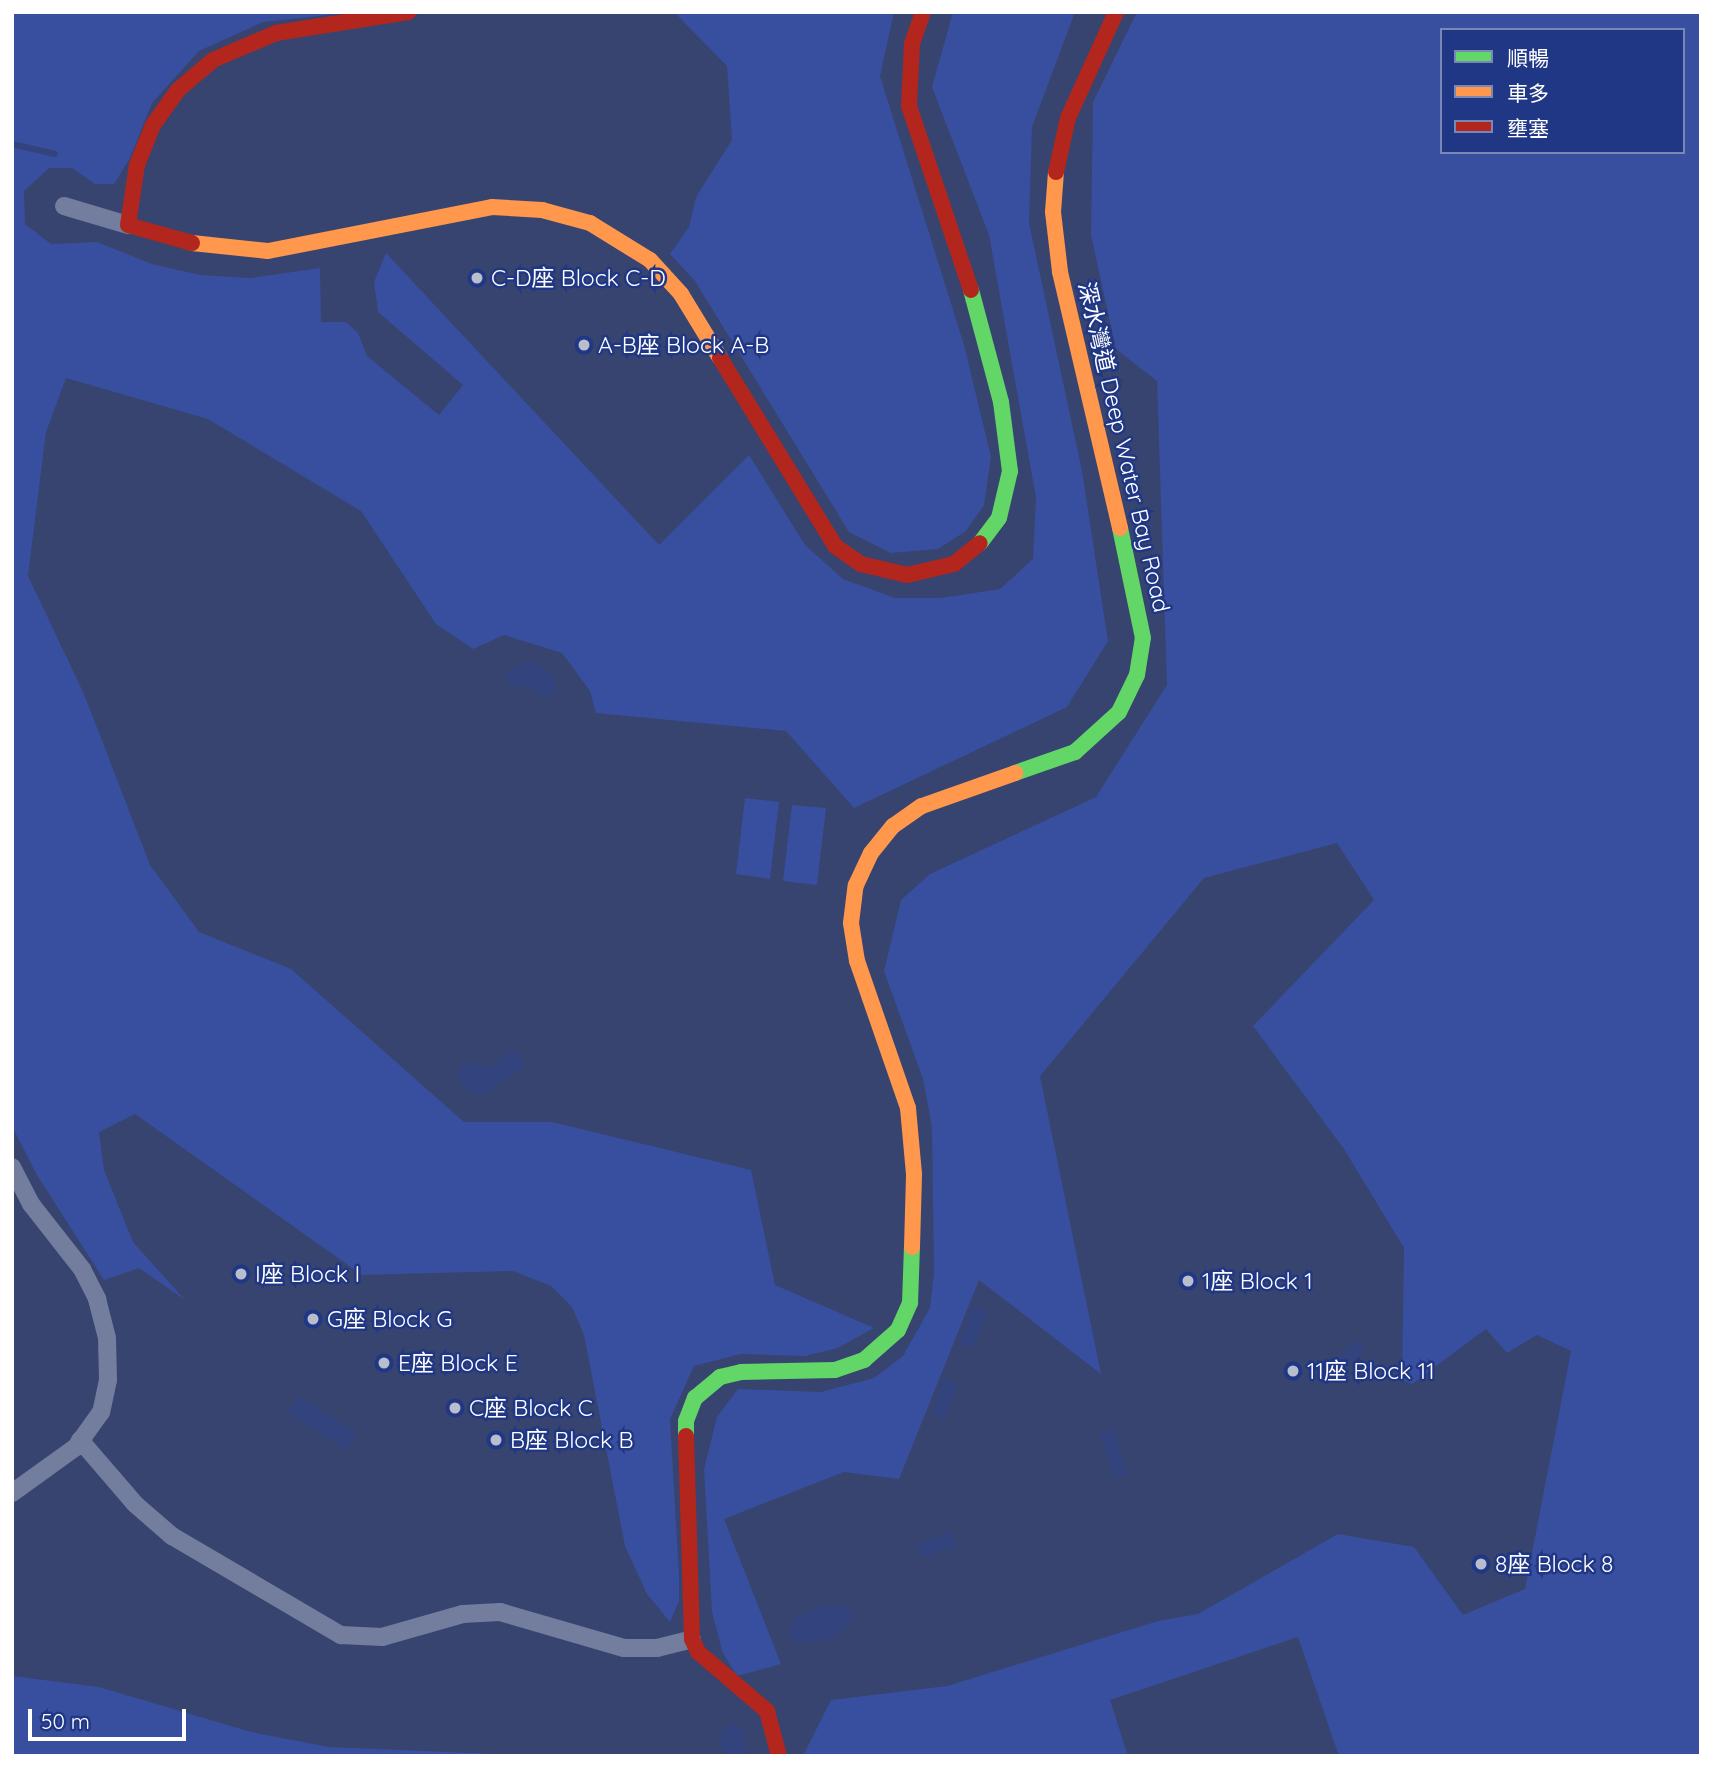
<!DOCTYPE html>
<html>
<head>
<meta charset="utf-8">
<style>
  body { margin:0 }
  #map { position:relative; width:1713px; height:1768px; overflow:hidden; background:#37446f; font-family:Quicksand,"Noto Sans TC",sans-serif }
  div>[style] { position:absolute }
  .green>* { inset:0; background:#374f9e }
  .water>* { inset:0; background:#33437d }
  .stream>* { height:6px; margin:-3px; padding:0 3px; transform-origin:3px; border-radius:3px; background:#33437d }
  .street>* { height:18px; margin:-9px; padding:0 9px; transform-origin:9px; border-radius:9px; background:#737d9d }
  .fast>* { height:16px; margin:-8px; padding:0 8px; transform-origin:8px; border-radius:8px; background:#63d668 }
  .slow>* { height:16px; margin:-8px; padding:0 8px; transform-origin:8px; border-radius:8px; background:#ff974d }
  .jam>* { height:16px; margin:-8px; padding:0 8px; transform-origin:8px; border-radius:8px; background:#b3261e }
  .dots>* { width:19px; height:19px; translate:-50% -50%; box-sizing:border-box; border:4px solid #203786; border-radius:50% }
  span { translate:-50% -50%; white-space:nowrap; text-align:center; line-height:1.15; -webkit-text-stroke:5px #203786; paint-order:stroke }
  .poi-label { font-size:23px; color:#fff }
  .left { translate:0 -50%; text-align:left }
  .street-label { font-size:23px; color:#fff }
  .frame { position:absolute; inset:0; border:14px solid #fff; pointer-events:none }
  .legend { position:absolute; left:1440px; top:28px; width:245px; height:126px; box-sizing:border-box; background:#203786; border:2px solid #7987b6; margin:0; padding:9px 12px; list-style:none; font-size:21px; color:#fff }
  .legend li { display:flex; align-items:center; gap:14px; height:35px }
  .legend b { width:35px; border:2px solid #7987b6 }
  .scale { position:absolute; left:28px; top:1709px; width:158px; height:32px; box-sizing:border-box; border:4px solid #fff; border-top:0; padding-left:9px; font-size:21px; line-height:24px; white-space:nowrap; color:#fff; -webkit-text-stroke:5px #203786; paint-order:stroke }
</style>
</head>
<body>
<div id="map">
  <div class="green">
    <div style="clip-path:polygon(12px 12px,356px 12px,263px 22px,199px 51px,152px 103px,130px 158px,114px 184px,95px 184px,72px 168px,49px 168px,24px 191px,25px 224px,51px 244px,97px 242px,152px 264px,200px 275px,250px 278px,320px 268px,321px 322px,346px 322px,358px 333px,367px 356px,439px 415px,463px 385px,378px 312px,374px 282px,386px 253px,659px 545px,749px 455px,805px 545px,843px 579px,895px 598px,941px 598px,1000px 589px,1033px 559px,1036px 498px,989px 235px,932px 87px,953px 12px,1075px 12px,1032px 127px,1029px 223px,1082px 471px,1108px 641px,1067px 707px,854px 808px,786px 731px,596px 713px,590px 691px,562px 653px,504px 635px,473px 649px,436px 624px,361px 511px,208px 419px,66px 378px,46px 432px,28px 576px,84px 694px,150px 865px,199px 932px,291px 969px,464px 1122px,552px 1122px,751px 1170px,775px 1285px,874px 1328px,838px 1348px,805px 1356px,741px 1354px,694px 1366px,670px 1419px,679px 1576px,679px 1601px,670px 1622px,647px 1594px,625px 1546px,584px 1335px,572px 1307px,551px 1286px,513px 1271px,362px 1275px,135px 1114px,99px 1132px,104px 1170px,133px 1242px,185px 1300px,139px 1268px,104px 1280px,37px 1175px,12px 1126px)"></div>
    <div style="clip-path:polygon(674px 12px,894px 12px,880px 76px,964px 345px,991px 457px,984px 505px,966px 531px,938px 549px,891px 553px,849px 532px,695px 281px,670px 254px,689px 227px,696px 197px,732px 140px,727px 66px)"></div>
    <div style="clip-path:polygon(evenodd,1137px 12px,1701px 12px,1701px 1756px,1339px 1756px,1298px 1637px,1110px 1700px,1128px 1756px,803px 1756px,831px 1700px,947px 1686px,1158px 1621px,1198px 1614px,1338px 1534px,1414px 1547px,1463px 1615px,1525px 1589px,1571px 1351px,1537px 1335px,1507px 1353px,1486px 1329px,1412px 1384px,1402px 1380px,1404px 1248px,1344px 1149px,1253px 1026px,1374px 900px,1337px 843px,1204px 878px,1040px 1076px,1101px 1374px,979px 1280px,899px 1479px,844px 1472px,724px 1519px,781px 1664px,737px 1676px,723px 1653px,712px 1612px,704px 1469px,717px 1417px,738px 1389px,821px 1392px,874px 1378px,903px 1356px,930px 1308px,934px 1273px,932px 1127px,923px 1079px,884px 971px,901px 900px,930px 874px,1096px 797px,1167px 685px,1157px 381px,1116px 349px,1091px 235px,1093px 102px,1137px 12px,1442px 30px,1683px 30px,1683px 152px,1442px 152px,1442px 30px)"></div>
    <div style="clip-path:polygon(745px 798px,779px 802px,770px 879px,736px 874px)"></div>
    <div style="clip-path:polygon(792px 805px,826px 808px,817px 885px,783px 881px)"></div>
    <div style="clip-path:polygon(12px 1676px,99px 1687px,251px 1732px,328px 1747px,549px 1756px,12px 1756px)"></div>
  </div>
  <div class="water">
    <div style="clip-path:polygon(536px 663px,554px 677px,557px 690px,550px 697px,540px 696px,530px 685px,515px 688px,507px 681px,509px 671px,520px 664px)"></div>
    <div style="clip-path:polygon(510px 1052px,520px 1054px,526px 1065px,487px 1093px,475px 1094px,458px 1082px,462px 1063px,493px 1066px)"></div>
    <div style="clip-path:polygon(972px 1306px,987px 1312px,974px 1348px,960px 1343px)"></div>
    <div style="clip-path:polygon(1357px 1340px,1365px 1349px,1339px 1375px,1330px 1366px)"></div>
    <div style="clip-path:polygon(943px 1378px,958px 1383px,945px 1419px,931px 1415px)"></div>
    <div style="clip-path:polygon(298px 1396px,357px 1433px,346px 1450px,287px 1412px)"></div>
    <div style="clip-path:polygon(1114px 1428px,1128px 1475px,1114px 1479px,1099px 1433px)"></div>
    <div style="clip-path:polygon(952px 1531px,957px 1546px,921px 1558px,916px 1544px)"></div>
    <div style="clip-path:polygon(838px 1604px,848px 1608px,852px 1616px,847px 1627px,830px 1638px,801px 1644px,788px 1635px,793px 1621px,814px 1608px)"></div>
    <div style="clip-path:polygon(735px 1724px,743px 1732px,746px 1756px,726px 1756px,719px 1740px,724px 1726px)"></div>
  </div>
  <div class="stream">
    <div style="left:12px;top:144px;width:44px;rotate:13.1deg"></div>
  </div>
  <div class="street">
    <div style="left:64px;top:206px;width:67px;rotate:16.5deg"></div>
    <div style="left:12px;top:1167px;width:42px;rotate:62.8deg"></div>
    <div style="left:31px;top:1204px;width:83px;rotate:51.9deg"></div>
    <div style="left:82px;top:1269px;width:34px;rotate:63deg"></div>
    <div style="left:97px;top:1299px;width:40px;rotate:75.6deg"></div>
    <div style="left:107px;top:1338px;width:42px;rotate:88.6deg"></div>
    <div style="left:108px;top:1380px;width:33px;rotate:102deg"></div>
    <div style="left:101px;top:1412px;width:43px;rotate:125.5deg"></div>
    <div style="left:76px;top:1447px;width:79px;rotate:144.3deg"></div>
    <div style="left:80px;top:1440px;width:84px;rotate:49.3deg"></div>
    <div style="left:135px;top:1504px;width:49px;rotate:40.9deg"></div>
    <div style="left:172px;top:1536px;width:196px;rotate:30.4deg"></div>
    <div style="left:341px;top:1635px;width:41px;rotate:2.8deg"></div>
    <div style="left:382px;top:1637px;width:84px;rotate:-15.9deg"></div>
    <div style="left:463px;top:1614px;width:37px;rotate:-3deg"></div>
    <div style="left:500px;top:1612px;width:129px;rotate:16.2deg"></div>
    <div style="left:624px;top:1648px;width:33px"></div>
    <div style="left:657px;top:1648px;width:36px;rotate:-14deg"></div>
  </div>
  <div class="fast">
    <div style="left:971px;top:290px;width:116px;rotate:75deg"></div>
    <div style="left:1001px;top:402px;width:70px;rotate:82.6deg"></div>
    <div style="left:1010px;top:471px;width:48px;rotate:103.2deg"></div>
    <div style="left:999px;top:518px;width:31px;rotate:127deg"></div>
    <div style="left:1015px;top:773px;width:64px;rotate:-19.3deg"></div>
    <div style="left:1075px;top:752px;width:59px;rotate:-42.3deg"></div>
    <div style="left:1119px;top:712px;width:41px;rotate:-64.1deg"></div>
    <div style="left:1137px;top:675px;width:37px;rotate:-81deg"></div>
    <div style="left:1143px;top:638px;width:112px;rotate:-101.8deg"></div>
    <div style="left:686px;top:1436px;width:15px;rotate:-90deg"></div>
    <div style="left:686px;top:1421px;width:25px;rotate:-69deg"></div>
    <div style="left:695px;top:1398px;width:33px;rotate:-40deg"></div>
    <div style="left:720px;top:1377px;width:22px;rotate:-13deg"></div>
    <div style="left:741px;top:1372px;width:94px;rotate:-1.2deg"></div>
    <div style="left:835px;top:1370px;width:31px;rotate:-19deg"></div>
    <div style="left:864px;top:1360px;width:45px;rotate:-41.4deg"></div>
    <div style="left:898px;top:1330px;width:30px;rotate:-66deg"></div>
    <div style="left:910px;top:1303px;width:56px;rotate:-88deg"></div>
  </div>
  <div class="slow">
    <div style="left:1056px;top:172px;width:40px;rotate:94.3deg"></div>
    <div style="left:1053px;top:212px;width:60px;rotate:83.3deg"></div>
    <div style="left:1060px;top:272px;width:263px;rotate:76.8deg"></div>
    <div style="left:192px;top:243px;width:76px;rotate:6deg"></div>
    <div style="left:268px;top:251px;width:228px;rotate:-11.1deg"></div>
    <div style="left:492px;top:207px;width:50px;rotate:3.4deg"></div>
    <div style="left:542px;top:210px;width:50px;rotate:15.2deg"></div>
    <div style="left:590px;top:223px;width:70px;rotate:31.7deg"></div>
    <div style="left:650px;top:260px;width:46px;rotate:47.6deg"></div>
    <div style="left:681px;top:294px;width:75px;rotate:58.6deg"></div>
    <div style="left:912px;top:1247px;width:73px;rotate:-88.4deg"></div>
    <div style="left:914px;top:1174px;width:66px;rotate:-95.2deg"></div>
    <div style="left:908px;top:1108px;width:156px;rotate:-109.1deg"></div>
    <div style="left:857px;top:961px;width:38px;rotate:-99deg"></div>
    <div style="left:851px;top:923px;width:38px;rotate:-83deg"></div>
    <div style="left:856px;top:885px;width:35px;rotate:-65deg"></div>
    <div style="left:871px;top:853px;width:35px;rotate:-51deg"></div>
    <div style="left:893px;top:826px;width:35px;rotate:-35deg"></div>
    <div style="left:922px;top:806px;width:99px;rotate:-19.5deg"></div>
  </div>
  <div class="jam">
    <div style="left:923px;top:12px;width:34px;rotate:109deg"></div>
    <div style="left:912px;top:44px;width:62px;rotate:92.8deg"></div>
    <div style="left:909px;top:106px;width:194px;rotate:71.4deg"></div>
    <div style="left:1056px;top:172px;width:55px;rotate:-77.5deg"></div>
    <div style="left:1068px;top:118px;width:116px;rotate:-65.6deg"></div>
    <div style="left:192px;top:243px;width:66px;rotate:-164.3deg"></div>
    <div style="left:128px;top:225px;width:61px;rotate:-81.5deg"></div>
    <div style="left:137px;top:165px;width:43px;rotate:-68.2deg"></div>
    <div style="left:153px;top:125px;width:43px;rotate:-54.5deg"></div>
    <div style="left:178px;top:90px;width:46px;rotate:-40.6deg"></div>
    <div style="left:213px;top:60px;width:69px;rotate:-23.2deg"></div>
    <div style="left:276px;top:33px;width:134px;rotate:-9deg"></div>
    <div style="left:720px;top:358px;width:220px;rotate:58.5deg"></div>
    <div style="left:835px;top:546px;width:32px;rotate:35deg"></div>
    <div style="left:861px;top:564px;width:47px;rotate:13.4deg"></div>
    <div style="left:907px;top:575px;width:48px;rotate:-13.2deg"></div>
    <div style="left:954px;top:564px;width:33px;rotate:-39deg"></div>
    <div style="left:686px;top:1436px;width:203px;rotate:88.3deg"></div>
    <div style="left:692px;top:1639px;width:14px;rotate:65deg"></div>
    <div style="left:698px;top:1652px;width:91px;rotate:40.5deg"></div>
    <div style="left:767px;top:1711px;width:47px;rotate:75.1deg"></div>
  </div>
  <div class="dots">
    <div style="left:477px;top:278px;background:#b9becd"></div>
    <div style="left:584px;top:345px;background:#b9becd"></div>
    <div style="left:241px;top:1274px;background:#b9becd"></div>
    <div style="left:1188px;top:1281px;background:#b9becd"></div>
    <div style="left:313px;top:1319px;background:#b9becd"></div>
    <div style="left:384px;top:1363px;background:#b9becd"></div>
    <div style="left:1293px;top:1371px;background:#b9becd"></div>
    <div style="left:455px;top:1408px;background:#b9becd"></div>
    <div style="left:496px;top:1440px;background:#b9becd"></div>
    <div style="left:1481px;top:1564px;background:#b9becd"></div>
  </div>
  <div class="poi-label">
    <span class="left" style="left:491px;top:278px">C-D座 Block C-D</span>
    <span class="left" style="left:598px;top:345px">A-B座 Block A-B</span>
    <span class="left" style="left:255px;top:1274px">I座 Block I</span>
    <span class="left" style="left:1202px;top:1281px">1座 Block 1</span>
    <span class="left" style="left:327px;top:1319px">G座 Block G</span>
    <span class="left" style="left:398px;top:1363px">E座 Block E</span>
    <span class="left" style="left:1307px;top:1371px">11座 Block 11</span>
    <span class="left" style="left:469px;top:1408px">C座 Block C</span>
    <span class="left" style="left:510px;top:1440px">B座 Block B</span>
    <span class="left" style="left:1495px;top:1564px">8座 Block 8</span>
  </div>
  <div class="street-label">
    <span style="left:1124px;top:447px;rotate:77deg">深水灣道 Deep Water Bay Road</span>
  </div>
  <div class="frame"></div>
  <ul class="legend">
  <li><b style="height:9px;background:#63d668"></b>順暢</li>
  <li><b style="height:9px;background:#ff974d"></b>車多</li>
  <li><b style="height:9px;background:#b3261e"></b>壅塞</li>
  </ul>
  <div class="scale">50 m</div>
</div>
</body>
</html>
